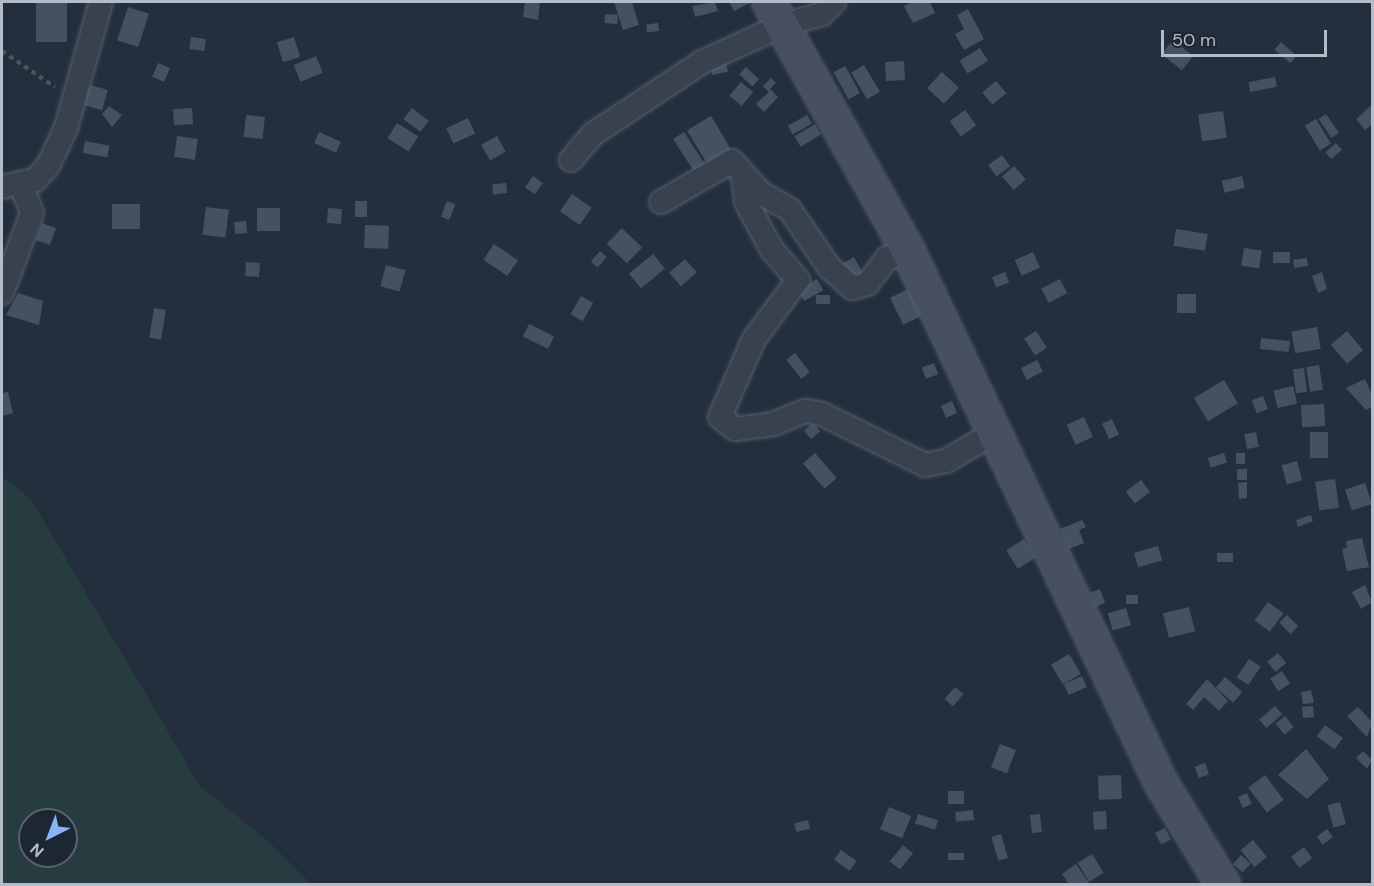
<!DOCTYPE html>
<html>
<head>
<meta charset="utf-8">
<style>
	body { margin:0 }
	#map { position:relative; width:1374px; height:886px; overflow:hidden; background:#242f3e; font-family:"DM Sans",sans-serif }
	div>[style] { position:absolute }
	.green>* { inset:0; background:#263c3f }
	.building>* { inset:0; background:#455162; transform-origin:0 0 }
	.path>* { height:4px; margin-top:-2px; transform-origin:0; background:repeating-linear-gradient(90deg,#44595c 0 4.5px,transparent 0 9px) }
	.roads { filter:drop-shadow(0 0 2px #565f6c) drop-shadow(0 0 2px #565f6c) }
	.street>* { height:22px; margin:-11px; padding:0 11px; transform-origin:11px; border-radius:11px; background:#38414e }
	.secondary>* { height:32px; margin:-16px; padding:0 16px; transform-origin:16px; border-radius:16px; background:#465061 }
	span { translate:-50% -50%; white-space:nowrap; text-align:center; line-height:1.15; -webkit-text-stroke:4.5px #1d2633; paint-order:stroke }
	.frame { position:absolute; inset:0; border:3px solid #b4bcc9; pointer-events:none }
	.north { position:absolute; left:18px; top:808px; width:60px; height:60px; box-sizing:border-box; background:#1d2633; border:2px solid #59626f; border-radius:50%; rotate:222deg; font-size:16px; font-weight:700; line-height:24px; text-align:center; color:#b4bcc9 }
	.north::after { content:''; display:block; margin:auto; width:21px; height:27px; background:#8ab4f8; clip-path:polygon(50% 0,100% 100%,50% 72%,0 100%) }
	.scale { position:absolute; left:1161px; top:30px; width:166px; height:27px; box-sizing:border-box; border:3px solid #b4bcc9; border-top:0; padding-left:8px; font-size:18px; line-height:21px; white-space:nowrap; color:#b4bcc9; -webkit-text-stroke:4px #1d2633; paint-order:stroke }
</style>
</head>
<body>
<div id="map">
	<div class="green">
		<div style="clip-path:polygon(evenodd,2px 477px,30px 498px,200px 786px,269px 842px,311px 884px,2px 884px,2px 477px,30px 820px,66px 820px,66px 856px,30px 856px,30px 820px)"></div>
	</div>
	<div class="building">
		<div style="left:36px;top:2px;width:31px;height:40px"></div>
		<div style="clip-path:polygon(525px 2px,540px 2px,538px 20px,523px 17px)"></div>
		<div style="clip-path:polygon(614px 2px,632px 2px,639px 25px,623px 30px)"></div>
		<div style="clip-path:polygon(715px 2px,718px 11px,695px 17px,692px 6px)"></div>
		<div style="clip-path:polygon(729px 2px,752px 2px,734px 11px)"></div>
		<div style="clip-path:polygon(913px 2px,930px 2px,935px 13px,913px 23px,904px 6px)"></div>
		<div style="left:128px;top:7px;width:22px;height:35px;rotate:18deg"></div>
		<div style="clip-path:polygon(968px 9px,984px 39px,964px 50px,955px 34px,964px 29px,957px 15px)"></div>
		<div style="left:605px;top:14px;width:13px;height:9px;rotate:4deg"></div>
		<div style="left:658px;top:23px;width:8px;height:12px;rotate:83deg"></div>
		<div style="left:191px;top:37px;width:15px;height:12px;rotate:8deg"></div>
		<div style="left:294px;top:37px;width:21px;height:18px;rotate:73deg"></div>
		<div style="left:1173px;top:40px;width:26px;height:18px;rotate:39deg"></div>
		<div style="left:1281px;top:42px;width:21px;height:10px;rotate:41deg"></div>
		<div style="left:980px;top:48px;width:15px;height:24px;rotate:58deg"></div>
		<div style="left:316px;top:56px;width:18px;height:24px;rotate:68deg"></div>
		<div style="left:725px;top:58px;width:14px;height:16px;rotate:78deg"></div>
		<div style="left:904px;top:61px;width:19px;height:19px;rotate:87deg"></div>
		<div style="left:158px;top:63px;width:13px;height:15px;rotate:23deg"></div>
		<div style="left:864px;top:65px;width:31px;height:15px;rotate:59deg"></div>
		<div style="left:845px;top:66px;width:31px;height:13px;rotate:61deg"></div>
		<div style="left:746px;top:67px;width:18px;height:10px;rotate:43deg"></div>
		<div style="left:942px;top:72px;width:23px;height:22px;rotate:43deg"></div>
		<div style="left:1275px;top:77px;width:10px;height:27px;rotate:79deg"></div>
		<div style="clip-path:polygon(771px 78px,776px 83px,770px 89px,778px 97px,764px 112px,756px 104px,769px 92px,763px 86px)"></div>
		<div style="left:996px;top:81px;width:16px;height:18px;rotate:50deg"></div>
		<div style="left:80px;top:82px;width:29px;height:21px;rotate:16deg"></div>
		<div style="left:741px;top:82px;width:16px;height:18px;rotate:40deg"></div>
		<div style="clip-path:polygon(1372px 105px,1372px 124px,1365px 130px,1356px 119px)"></div>
		<div style="clip-path:polygon(109px 106px,122px 115px,112px 127px,102px 114px)"></div>
		<div style="left:192px;top:108px;width:16px;height:19px;rotate:86deg"></div>
		<div style="left:412px;top:108px;width:21px;height:14px;rotate:37deg"></div>
		<div style="left:965px;top:110px;width:19px;height:19px;rotate:54deg"></div>
		<div style="left:1223px;top:111px;width:27px;height:25px;rotate:82deg"></div>
		<div style="left:1326px;top:114px;width:23px;height:9px;rotate:56deg"></div>
		<div style="left:246px;top:115px;width:19px;height:22px;rotate:6deg"></div>
		<div style="left:807px;top:115px;width:10px;height:22px;rotate:61deg"></div>
		<div style="left:711px;top:116px;width:41px;height:28px;rotate:59deg"></div>
		<div style="left:468px;top:118px;width:17px;height:24px;rotate:65deg"></div>
		<div style="left:1316px;top:119px;width:29px;height:13px;rotate:59deg"></div>
		<div style="left:397px;top:123px;width:25px;height:18px;rotate:32deg"></div>
		<div style="left:815px;top:124px;width:12px;height:24px;rotate:59deg"></div>
		<div style="left:319px;top:132px;width:24px;height:12px;rotate:24deg"></div>
		<div style="left:684px;top:132px;width:40px;height:13px;rotate:57deg"></div>
		<div style="left:177px;top:136px;width:21px;height:21px;rotate:8deg"></div>
		<div style="left:497px;top:136px;width:18px;height:18px;rotate:61deg"></div>
		<div style="left:85px;top:141px;width:25px;height:12px;rotate:11deg"></div>
		<div style="left:1336px;top:143px;width:9px;height:14px;rotate:49deg"></div>
		<div style="left:1002px;top:155px;width:14px;height:17px;rotate:54deg"></div>
		<div style="left:1014px;top:166px;width:18px;height:16px;rotate:49deg"></div>
		<div style="left:533px;top:176px;width:12px;height:14px;rotate:35deg"></div>
		<div style="left:1242px;top:176px;width:12px;height:21px;rotate:76deg"></div>
		<div style="left:506px;top:183px;width:10px;height:14px;rotate:84deg"></div>
		<div style="left:572px;top:194px;width:24px;height:21px;rotate:35deg"></div>
		<div style="left:355px;top:201px;width:12px;height:16px"></div>
		<div style="left:447px;top:201px;width:9px;height:17px;rotate:21deg"></div>
		<div style="left:112px;top:204px;width:28px;height:25px"></div>
		<div style="left:206px;top:207px;width:23px;height:28px;rotate:7deg"></div>
		<div style="left:257px;top:208px;width:23px;height:23px"></div>
		<div style="left:328px;top:208px;width:14px;height:15px;rotate:4deg"></div>
		<div style="left:246px;top:221px;width:12px;height:12px;rotate:85deg"></div>
		<div style="left:42px;top:223px;width:15px;height:18px;rotate:20deg"></div>
		<div style="left:365px;top:225px;width:24px;height:23px;rotate:2deg"></div>
		<div style="left:622px;top:228px;width:28px;height:22px;rotate:44deg"></div>
		<div style="left:1176px;top:229px;width:32px;height:17px;rotate:9deg"></div>
		<div style="left:494px;top:244px;width:29px;height:19px;rotate:34deg"></div>
		<div style="left:1244px;top:248px;width:18px;height:18px;rotate:9deg"></div>
		<div style="left:600px;top:251px;width:9px;height:14px;rotate:41deg"></div>
		<div style="left:1033px;top:252px;width:17px;height:20px;rotate:66deg"></div>
		<div style="left:1273px;top:252px;width:17px;height:11px"></div>
		<div style="left:653px;top:254px;width:19px;height:31px;rotate:51deg"></div>
		<div style="left:854px;top:257px;width:21px;height:13px;rotate:61deg"></div>
		<div style="left:1307px;top:258px;width:8px;height:14px;rotate:83deg"></div>
		<div style="left:685px;top:259px;width:18px;height:21px;rotate:49deg"></div>
		<div style="left:246px;top:262px;width:14px;height:14px;rotate:4deg"></div>
		<div style="left:386px;top:265px;width:20px;height:22px;rotate:15deg"></div>
		<div style="left:1005px;top:272px;width:11px;height:14px;rotate:68deg"></div>
		<div style="clip-path:polygon(1322px 272px,1327px 289px,1318px 293px,1312px 276px)"></div>
		<div style="left:817px;top:279px;width:13px;height:22px;rotate:61deg"></div>
		<div style="left:1060px;top:279px;width:16px;height:21px;rotate:63deg"></div>
		<div style="left:908px;top:289px;width:30px;height:20px;rotate:64deg"></div>
		<div style="clip-path:polygon(18px 293px,43px 301px,39px 325px,6px 315px)"></div>
		<div style="left:1177px;top:294px;width:19px;height:19px"></div>
		<div style="left:816px;top:295px;width:14px;height:9px"></div>
		<div style="left:581px;top:296px;width:14px;height:21px;rotate:30deg"></div>
		<div style="left:154px;top:308px;width:12px;height:30px;rotate:9deg"></div>
		<div style="left:529px;top:324px;width:28px;height:14px;rotate:26deg"></div>
		<div style="left:1317px;top:327px;width:22px;height:26px;rotate:80deg"></div>
		<div style="left:1036px;top:331px;width:20px;height:14px;rotate:57deg"></div>
		<div style="left:1347px;top:331px;width:25px;height:21px;rotate:50deg"></div>
		<div style="left:1261px;top:338px;width:29px;height:11px;rotate:6deg"></div>
		<div style="left:795px;top:353px;width:24px;height:11px;rotate:52deg"></div>
		<div style="left:1037px;top:360px;width:13px;height:18px;rotate:63deg"></div>
		<div style="left:934px;top:363px;width:12px;height:13px;rotate:70deg"></div>
		<div style="left:1319px;top:365px;width:25px;height:13px;rotate:81deg"></div>
		<div style="left:1304px;top:368px;width:24px;height:11px;rotate:83deg"></div>
		<div style="clip-path:polygon(1365px 379px,1372px 395px,1372px 407px,1366px 410px,1346px 388px)"></div>
		<div style="left:1224px;top:380px;width:27px;height:35px;rotate:59deg"></div>
		<div style="left:1293px;top:386px;width:18px;height:20px;rotate:77deg"></div>
		<div style="clip-path:polygon(8px 392px,13px 413px,2px 416px,2px 393px)"></div>
		<div style="left:1263px;top:396px;width:14px;height:12px;rotate:69deg"></div>
		<div style="left:952px;top:401px;width:13px;height:12px;rotate:67deg"></div>
		<div style="left:1324px;top:404px;width:22px;height:23px;rotate:87deg"></div>
		<div style="left:1084px;top:417px;width:22px;height:19px;rotate:66deg"></div>
		<div style="left:1112px;top:419px;width:17px;height:11px;rotate:65deg"></div>
		<div style="left:813px;top:423px;width:11px;height:12px;rotate:49deg"></div>
		<div style="left:1256px;top:432px;width:15px;height:12px;rotate:79deg"></div>
		<div style="left:1310px;top:432px;width:18px;height:26px"></div>
		<div style="left:815px;top:453px;width:33px;height:16px;rotate:49deg"></div>
		<div style="left:1224px;top:453px;width:10px;height:17px;rotate:73deg"></div>
		<div style="left:1236px;top:453px;width:9px;height:11px"></div>
		<div style="left:1297px;top:461px;width:20px;height:16px;rotate:75deg"></div>
		<div style="left:1237px;top:469px;width:10px;height:11px"></div>
		<div style="left:1335px;top:479px;width:29px;height:20px;rotate:82deg"></div>
		<div style="left:1141px;top:480px;width:15px;height:19px;rotate:53deg"></div>
		<div style="clip-path:polygon(1247px 482px,1247px 498px,1239px 499px,1238px 483px)"></div>
		<div style="left:1365px;top:483px;width:22px;height:21px;rotate:72deg"></div>
		<div style="clip-path:polygon(1311px 515px,1313px 521px,1298px 527px,1296px 520px)"></div>
		<div style="clip-path:polygon(1082px 520px,1086px 527px,1079px 530px,1084px 543px,1069px 549px,1060px 529px)"></div>
		<div style="clip-path:polygon(1362px 538px,1369px 567px,1347px 571px,1342px 549px,1347px 548px,1346px 541px)"></div>
		<div style="left:1024px;top:539px;width:22px;height:21px;rotate:58deg"></div>
		<div style="left:1158px;top:546px;width:15px;height:25px;rotate:74deg"></div>
		<div style="left:1217px;top:553px;width:16px;height:9px"></div>
		<div style="clip-path:polygon(1365px 585px,1372px 602px,1361px 609px,1352px 592px)"></div>
		<div style="left:1100px;top:589px;width:15px;height:10px;rotate:70deg"></div>
		<div style="left:1126px;top:595px;width:12px;height:9px"></div>
		<div style="left:1268px;top:602px;width:19px;height:23px;rotate:36deg"></div>
		<div style="left:1189px;top:607px;width:25px;height:27px;rotate:76deg"></div>
		<div style="left:1126px;top:608px;width:18px;height:19px;rotate:74deg"></div>
		<div style="left:1287px;top:615px;width:16px;height:11px;rotate:45deg"></div>
		<div style="left:1278px;top:653px;width:13px;height:14px;rotate:51deg"></div>
		<div style="left:1069px;top:654px;width:23px;height:21px;rotate:59deg"></div>
		<div style="left:1249px;top:659px;width:14px;height:22px;rotate:34deg"></div>
		<div style="left:1282px;top:671px;width:15px;height:14px;rotate:58deg"></div>
		<div style="left:1082px;top:676px;width:12px;height:20px;rotate:66deg"></div>
		<div style="left:1225px;top:677px;width:23px;height:14px;rotate:41deg"></div>
		<div style="clip-path:polygon(1207px 679px,1228px 701px,1219px 711px,1204px 697px,1193px 710px,1186px 704px)"></div>
		<div style="left:955px;top:687px;width:11px;height:16px;rotate:41deg"></div>
		<div style="clip-path:polygon(1311px 690px,1314px 703px,1303px 704px,1301px 692px)"></div>
		<div style="left:1275px;top:706px;width:11px;height:21px;rotate:49deg"></div>
		<div style="left:1313px;top:706px;width:11px;height:11px;rotate:85deg"></div>
		<div style="clip-path:polygon(1358px 707px,1372px 722px,1367px 737px,1347px 716px)"></div>
		<div style="left:1285px;top:716px;width:14px;height:12px;rotate:51deg"></div>
		<div style="left:1325px;top:725px;width:22px;height:14px;rotate:36deg"></div>
		<div style="left:1000px;top:744px;width:17px;height:25px;rotate:21deg"></div>
		<div style="clip-path:polygon(1306px 749px,1329px 779px,1307px 799px,1278px 775px)"></div>
		<div style="clip-path:polygon(1363px 751px,1372px 760px,1367px 769px,1356px 758px)"></div>
		<div style="left:1205px;top:763px;width:12px;height:11px;rotate:70deg"></div>
		<div style="left:1121px;top:775px;width:24px;height:23px;rotate:88deg"></div>
		<div style="left:1265px;top:775px;width:31px;height:21px;rotate:53deg"></div>
		<div style="left:948px;top:791px;width:16px;height:13px"></div>
		<div style="left:1247px;top:793px;width:12px;height:10px;rotate:66deg"></div>
		<div style="left:1340px;top:802px;width:23px;height:13px;rotate:75deg"></div>
		<div style="left:889px;top:807px;width:24px;height:24px;rotate:22deg"></div>
		<div style="left:973px;top:810px;width:10px;height:18px;rotate:84deg"></div>
		<div style="left:1106px;top:811px;width:18px;height:13px;rotate:87deg"></div>
		<div style="left:918px;top:814px;width:21px;height:10px;rotate:17deg"></div>
		<div style="left:1040px;top:814px;width:18px;height:10px;rotate:84deg"></div>
		<div style="left:808px;top:820px;width:9px;height:14px;rotate:77deg"></div>
		<div style="left:1165px;top:828px;width:13px;height:11px;rotate:63deg"></div>
		<div style="left:1327px;top:829px;width:10px;height:13px;rotate:53deg"></div>
		<div style="left:1001px;top:834px;width:25px;height:10px;rotate:74deg"></div>
		<div style="left:1253px;top:840px;width:22px;height:16px;rotate:51deg"></div>
		<div style="left:903px;top:845px;width:13px;height:21px;rotate:39deg"></div>
		<div style="left:1304px;top:847px;width:14px;height:16px;rotate:54deg"></div>
		<div style="left:841px;top:850px;width:19px;height:12px;rotate:35deg"></div>
		<div style="left:964px;top:853px;width:7px;height:16px;rotate:90deg"></div>
		<div style="left:1092px;top:854px;width:22px;height:17px;rotate:58deg"></div>
		<div style="left:1241px;top:855px;width:13px;height:12px;rotate:42deg"></div>
		<div style="clip-path:polygon(1076px 864px,1089px 883px,1087px 884px,1069px 884px,1062px 874px)"></div>
	</div>
	<div class="path">
		<div style="left:2px;top:51px;width:64px;rotate:34.2deg"></div>
	</div>
	<div class="roads">
		<div class="street">
			<div style="left:571px;top:160px;width:34px;rotate:-50deg"></div>
			<div style="left:593px;top:134px;width:131px;rotate:-33.4deg"></div>
			<div style="left:702px;top:62px;width:89px;rotate:-24.6deg"></div>
			<div style="left:783px;top:25px;width:41px;rotate:-15.8deg"></div>
			<div style="left:822px;top:14px;width:17px;rotate:-45deg"></div>
			<div style="left:743px;top:176px;width:26px;rotate:83deg"></div>
			<div style="left:746px;top:202px;width:55px;rotate:61.6deg"></div>
			<div style="left:772px;top:250px;width:40px;rotate:49deg"></div>
			<div style="left:798px;top:280px;width:74px;rotate:126.7deg"></div>
			<div style="left:754px;top:339px;width:85px;rotate:113.6deg"></div>
			<div style="left:720px;top:417px;width:19px;rotate:39deg"></div>
			<div style="left:735px;top:429px;width:38px;rotate:-7deg"></div>
			<div style="left:773px;top:424px;width:35px;rotate:-22deg"></div>
			<div style="left:805px;top:411px;width:17px;rotate:10deg"></div>
			<div style="left:822px;top:414px;width:115px;rotate:26.3deg"></div>
			<div style="left:925px;top:465px;width:21px;rotate:-11deg"></div>
			<div style="left:946px;top:461px;width:56px;rotate:-30.3deg"></div>
			<div style="left:2px;top:187px;width:34px;rotate:-12deg"></div>
			<div style="left:35px;top:180px;width:19px;rotate:-47deg"></div>
			<div style="left:48px;top:166px;width:42px;rotate:-64.7deg"></div>
			<div style="left:66px;top:128px;width:131px;rotate:-74.5deg"></div>
			<div style="left:661px;top:202px;width:82px;rotate:-30deg"></div>
			<div style="left:732px;top:161px;width:43px;rotate:47.8deg"></div>
			<div style="left:761px;top:193px;width:34px;rotate:30deg"></div>
			<div style="left:790px;top:210px;width:69px;rotate:55.6deg"></div>
			<div style="left:829px;top:267px;width:31px;rotate:42deg"></div>
			<div style="left:852px;top:288px;width:16px;rotate:-15deg"></div>
			<div style="left:867px;top:284px;width:33px;rotate:-52deg"></div>
			<div style="left:887px;top:258px;width:23px;rotate:-13deg"></div>
			<div style="left:2px;top:293px;width:85px;rotate:-69.4deg"></div>
			<div style="left:32px;top:213px;width:30px;rotate:-111deg"></div>
		</div>
		<div class="secondary">
			<div style="left:769px;top:2px;width:287px;rotate:60.8deg"></div>
			<div style="left:909px;top:253px;width:587px;rotate:64.57deg"></div>
			<div style="left:1161px;top:783px;width:119px;rotate:58.5deg"></div>
		</div>
	</div>
	<div class="frame"></div>
	<div class="north">N</div>
	<div class="scale">50 m</div>
</div>
</body>
</html>
